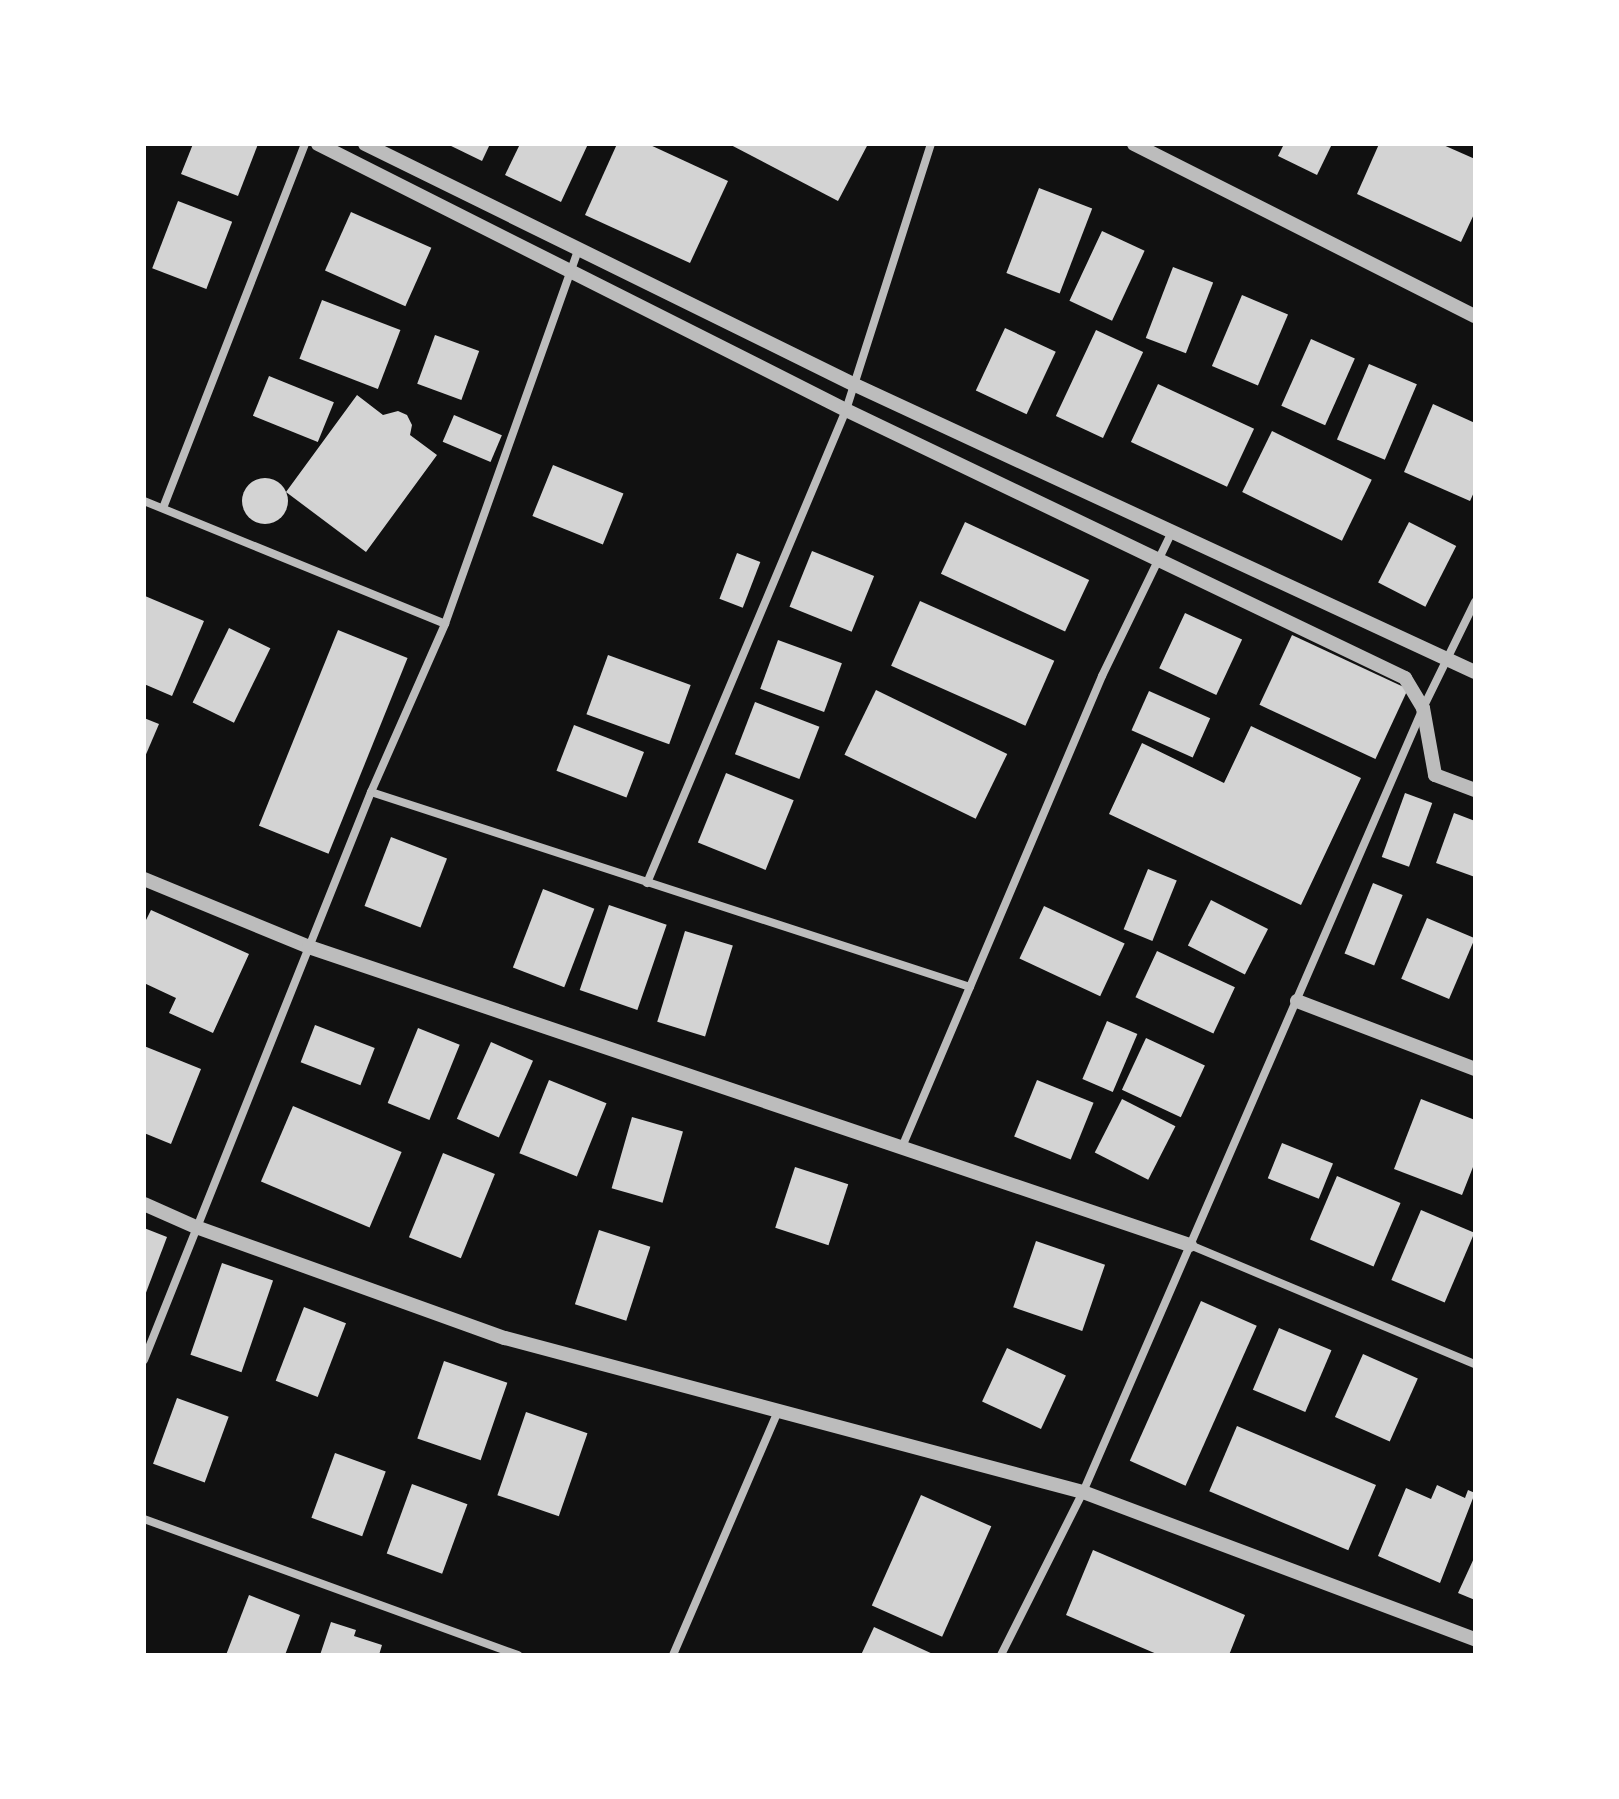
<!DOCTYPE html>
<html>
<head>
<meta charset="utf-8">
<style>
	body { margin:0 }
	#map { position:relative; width:1619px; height:1799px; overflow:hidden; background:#111; font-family:Arial,sans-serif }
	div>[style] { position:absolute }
	.building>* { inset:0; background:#d3d3d3; transform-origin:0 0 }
	.round { border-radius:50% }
	.minor>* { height:8px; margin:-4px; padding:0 4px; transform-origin:4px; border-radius:4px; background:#bcbcbc }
	.tertiary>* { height:14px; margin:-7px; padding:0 7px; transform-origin:7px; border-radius:7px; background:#bcbcbc }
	span { translate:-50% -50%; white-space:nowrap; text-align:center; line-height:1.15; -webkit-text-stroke:7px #fff; paint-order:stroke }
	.frame { position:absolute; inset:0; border:146px solid #fff; pointer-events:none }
</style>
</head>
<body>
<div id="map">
	<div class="building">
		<div style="clip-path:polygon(193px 144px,258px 144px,238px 196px,181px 174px)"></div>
		<div style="clip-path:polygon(447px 144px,490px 144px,482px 161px)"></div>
		<div style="clip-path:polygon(520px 144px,588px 144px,561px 202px,505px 175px)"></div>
		<div style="clip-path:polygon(617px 144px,648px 144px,728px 181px,690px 263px,585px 215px)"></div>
		<div style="clip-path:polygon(729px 144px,868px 144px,838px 201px)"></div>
		<div style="clip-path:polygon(1284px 144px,1332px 144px,1317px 175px,1278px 156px)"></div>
		<div style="clip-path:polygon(1379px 144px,1441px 144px,1475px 159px,1475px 212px,1461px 242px,1357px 194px)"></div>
		<div style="left:1039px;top:188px;width:57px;height:91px;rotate:21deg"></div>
		<div style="left:178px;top:201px;width:58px;height:72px;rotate:21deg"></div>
		<div style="left:351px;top:212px;width:88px;height:64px;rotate:24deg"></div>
		<div style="left:1102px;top:231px;width:47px;height:77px;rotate:25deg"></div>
		<div style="left:1173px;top:267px;width:43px;height:76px;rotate:21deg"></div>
		<div style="left:1242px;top:295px;width:50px;height:77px;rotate:23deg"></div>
		<div style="left:322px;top:300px;width:84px;height:63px;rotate:21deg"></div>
		<div style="left:1005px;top:328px;width:56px;height:69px;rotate:25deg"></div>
		<div style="left:1096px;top:330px;width:52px;height:95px;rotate:25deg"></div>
		<div style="left:435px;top:335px;width:47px;height:52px;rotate:20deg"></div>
		<div style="left:1311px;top:339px;width:48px;height:73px;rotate:24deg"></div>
		<div style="left:1369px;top:364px;width:52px;height:82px;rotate:23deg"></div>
		<div style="left:269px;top:376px;width:70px;height:43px;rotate:22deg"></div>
		<div style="left:1158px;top:384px;width:106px;height:64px;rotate:25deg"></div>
		<div style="clip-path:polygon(357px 395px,383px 415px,398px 411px,407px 415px,412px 425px,410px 435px,437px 455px,366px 552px,286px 492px)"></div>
		<div style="clip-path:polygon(1433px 404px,1475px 423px,1475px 490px,1470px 501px,1404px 472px)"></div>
		<div style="left:454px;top:415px;width:52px;height:29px;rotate:23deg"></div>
		<div style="left:1272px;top:431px;width:111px;height:68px;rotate:26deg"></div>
		<div style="left:553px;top:465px;width:76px;height:55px;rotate:22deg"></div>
		<div class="round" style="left:242px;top:478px;width:46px;height:46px"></div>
		<div style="left:965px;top:522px;width:137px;height:57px;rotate:25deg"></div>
		<div style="left:1409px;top:522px;width:53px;height:68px;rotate:27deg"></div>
		<div style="left:812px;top:551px;width:67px;height:60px;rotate:22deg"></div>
		<div style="left:737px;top:553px;width:25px;height:49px;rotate:21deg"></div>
		<div style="clip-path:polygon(145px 596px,204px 621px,172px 696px,144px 684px)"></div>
		<div style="left:920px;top:601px;width:147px;height:71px;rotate:24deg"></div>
		<div style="left:1185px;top:613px;width:63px;height:61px;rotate:25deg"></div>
		<div style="left:229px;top:628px;width:46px;height:83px;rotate:26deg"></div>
		<div style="left:338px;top:630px;width:75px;height:211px;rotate:22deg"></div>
		<div style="left:1292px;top:635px;width:128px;height:77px;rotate:25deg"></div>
		<div style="left:778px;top:640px;width:68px;height:52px;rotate:20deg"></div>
		<div style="left:608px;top:655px;width:88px;height:63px;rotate:20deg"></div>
		<div style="left:876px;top:690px;width:146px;height:72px;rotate:26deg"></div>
		<div style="left:1149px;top:691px;width:67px;height:43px;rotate:24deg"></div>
		<div style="left:755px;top:702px;width:69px;height:56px;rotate:21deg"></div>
		<div style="clip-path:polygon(144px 718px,159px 724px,144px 759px)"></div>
		<div style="left:574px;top:725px;width:75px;height:49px;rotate:21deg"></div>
		<div style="clip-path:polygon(1251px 726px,1361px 778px,1301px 905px,1109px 814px,1142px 743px,1224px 783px)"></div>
		<div style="left:726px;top:773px;width:73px;height:75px;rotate:22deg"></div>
		<div style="left:1405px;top:793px;width:29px;height:68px;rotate:20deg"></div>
		<div style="clip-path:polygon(1454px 813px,1475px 821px,1475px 877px,1436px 863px)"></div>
		<div style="left:391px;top:837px;width:60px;height:74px;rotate:21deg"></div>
		<div style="left:1148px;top:869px;width:31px;height:65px;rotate:22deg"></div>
		<div style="left:1373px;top:883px;width:32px;height:76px;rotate:22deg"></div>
		<div style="left:543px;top:889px;width:55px;height:84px;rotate:21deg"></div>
		<div style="left:1211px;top:900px;width:64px;height:51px;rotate:27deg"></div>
		<div style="left:609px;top:905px;width:61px;height:90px;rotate:19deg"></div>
		<div style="left:1044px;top:906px;width:89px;height:58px;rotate:25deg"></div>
		<div style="clip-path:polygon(151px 910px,249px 954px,213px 1033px,169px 1013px,176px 998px,144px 983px,144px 924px)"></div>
		<div style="left:1427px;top:918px;width:52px;height:66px;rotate:23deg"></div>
		<div style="left:685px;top:931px;width:50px;height:95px;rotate:17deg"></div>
		<div style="left:1157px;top:951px;width:86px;height:51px;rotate:25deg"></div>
		<div style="left:1107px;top:1021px;width:33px;height:63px;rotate:23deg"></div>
		<div style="left:315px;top:1025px;width:64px;height:40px;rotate:21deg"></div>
		<div style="left:418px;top:1028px;width:45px;height:81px;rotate:22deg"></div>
		<div style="left:1146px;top:1038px;width:65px;height:57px;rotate:25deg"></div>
		<div style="left:491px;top:1042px;width:46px;height:84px;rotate:24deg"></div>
		<div style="clip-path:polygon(144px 1046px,201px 1069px,171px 1144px,144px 1133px)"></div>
		<div style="left:549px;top:1080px;width:62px;height:79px;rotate:22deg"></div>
		<div style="left:1037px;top:1080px;width:61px;height:61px;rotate:22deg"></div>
		<div style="left:1122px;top:1099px;width:60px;height:60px;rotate:27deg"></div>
		<div style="clip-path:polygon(1421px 1099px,1475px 1120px,1475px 1162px,1462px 1195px,1394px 1169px)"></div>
		<div style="left:293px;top:1106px;width:118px;height:82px;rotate:23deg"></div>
		<div style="left:632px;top:1117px;width:53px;height:74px;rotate:16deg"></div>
		<div style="left:1282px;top:1143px;width:55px;height:38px;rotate:22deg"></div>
		<div style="left:443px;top:1153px;width:56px;height:91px;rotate:22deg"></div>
		<div style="left:795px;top:1167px;width:56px;height:64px;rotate:18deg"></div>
		<div style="left:1337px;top:1176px;width:69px;height:69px;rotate:23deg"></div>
		<div style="left:1421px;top:1210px;width:58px;height:76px;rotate:23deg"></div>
		<div style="clip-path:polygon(144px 1228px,167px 1237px,144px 1298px)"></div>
		<div style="left:599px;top:1230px;width:54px;height:78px;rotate:18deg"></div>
		<div style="left:1036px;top:1241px;width:73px;height:70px;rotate:19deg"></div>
		<div style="left:222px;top:1263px;width:54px;height:97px;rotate:19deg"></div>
		<div style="left:1201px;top:1301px;width:61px;height:175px;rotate:24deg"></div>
		<div style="left:304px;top:1307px;width:45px;height:79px;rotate:21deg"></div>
		<div style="left:1279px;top:1328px;width:57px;height:67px;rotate:23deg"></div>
		<div style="left:1007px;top:1348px;width:65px;height:59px;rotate:25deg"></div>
		<div style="left:1363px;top:1354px;width:60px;height:69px;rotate:24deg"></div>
		<div style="left:444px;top:1361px;width:67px;height:82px;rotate:19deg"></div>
		<div style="left:177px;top:1398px;width:55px;height:70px;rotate:20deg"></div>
		<div style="left:526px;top:1412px;width:65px;height:88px;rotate:19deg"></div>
		<div style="left:1237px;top:1426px;width:151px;height:71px;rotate:23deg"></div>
		<div style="left:335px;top:1453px;width:54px;height:69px;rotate:20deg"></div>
		<div style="left:412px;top:1484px;width:59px;height:74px;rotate:20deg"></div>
		<div style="clip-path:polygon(1437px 1485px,1465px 1498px,1468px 1490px,1475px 1493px,1440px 1583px,1378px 1556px,1406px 1488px,1431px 1499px)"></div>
		<div style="left:921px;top:1495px;width:77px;height:121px;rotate:24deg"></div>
		<div style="clip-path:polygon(1093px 1550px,1245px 1615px,1229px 1655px,1159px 1655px,1066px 1615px)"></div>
		<div style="clip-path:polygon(1475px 1556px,1475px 1600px,1458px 1593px)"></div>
		<div style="clip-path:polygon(249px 1595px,300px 1615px,285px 1655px,226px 1655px)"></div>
		<div style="clip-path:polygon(331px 1622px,356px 1630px,354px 1636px,382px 1645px,379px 1655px,320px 1655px)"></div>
		<div style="clip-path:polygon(874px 1627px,935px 1655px,861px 1655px)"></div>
	</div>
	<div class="minor">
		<div style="left:144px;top:501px;width:325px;rotate:22.2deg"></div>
		<div style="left:163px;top:508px;width:391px;rotate:-68.7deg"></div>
		<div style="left:371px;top:792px;width:630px;rotate:18.03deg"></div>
		<div style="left:647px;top:883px;width:513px;rotate:-67.18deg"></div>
		<div style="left:846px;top:410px;width:279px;rotate:-72.3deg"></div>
		<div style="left:902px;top:1147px;width:512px;rotate:-66.99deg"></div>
		<div style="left:1102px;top:676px;width:158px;rotate:-64.1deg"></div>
		<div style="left:1190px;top:1245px;width:309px;rotate:22.7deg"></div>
		<div style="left:144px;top:1360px;width:612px;rotate:-68.22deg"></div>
		<div style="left:371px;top:792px;width:184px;rotate:-66.2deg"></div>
		<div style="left:445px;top:624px;width:396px;rotate:-70.4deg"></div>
		<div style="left:144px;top:1519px;width:398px;rotate:20deg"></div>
		<div style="left:673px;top:1655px;width:266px;rotate:-66.7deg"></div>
		<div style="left:1001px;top:1655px;width:182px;rotate:-63.3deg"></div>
		<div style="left:1083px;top:1492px;width:855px;rotate:-66.55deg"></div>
		<div style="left:1423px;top:708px;width:118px;rotate:-63.9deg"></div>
	</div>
	<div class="tertiary">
		<div style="left:318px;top:144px;width:591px;rotate:26.74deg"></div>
		<div style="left:846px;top:410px;width:620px;rotate:25.61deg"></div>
		<div style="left:1405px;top:678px;width:35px;rotate:59deg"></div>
		<div style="left:1423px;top:708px;width:68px;rotate:79.8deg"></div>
		<div style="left:1435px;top:775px;width:43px;rotate:20.6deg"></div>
		<div style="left:365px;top:144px;width:544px;rotate:26.19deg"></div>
		<div style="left:853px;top:384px;width:685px;rotate:24.85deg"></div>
		<div style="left:1134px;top:144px;width:382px;rotate:26.8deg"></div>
		<div style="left:144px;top:879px;width:178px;rotate:22.4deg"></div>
		<div style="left:309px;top:947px;width:930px;rotate:18.69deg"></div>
		<div style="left:1297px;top:1001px;width:191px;rotate:20.9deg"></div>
		<div style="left:144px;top:1204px;width:57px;rotate:23.9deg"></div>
		<div style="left:196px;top:1227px;width:328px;rotate:19.8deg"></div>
		<div style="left:505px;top:1338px;width:598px;rotate:14.92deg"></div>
		<div style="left:1083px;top:1492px;width:419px;rotate:20.6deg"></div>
	</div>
	<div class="frame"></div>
</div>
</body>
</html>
